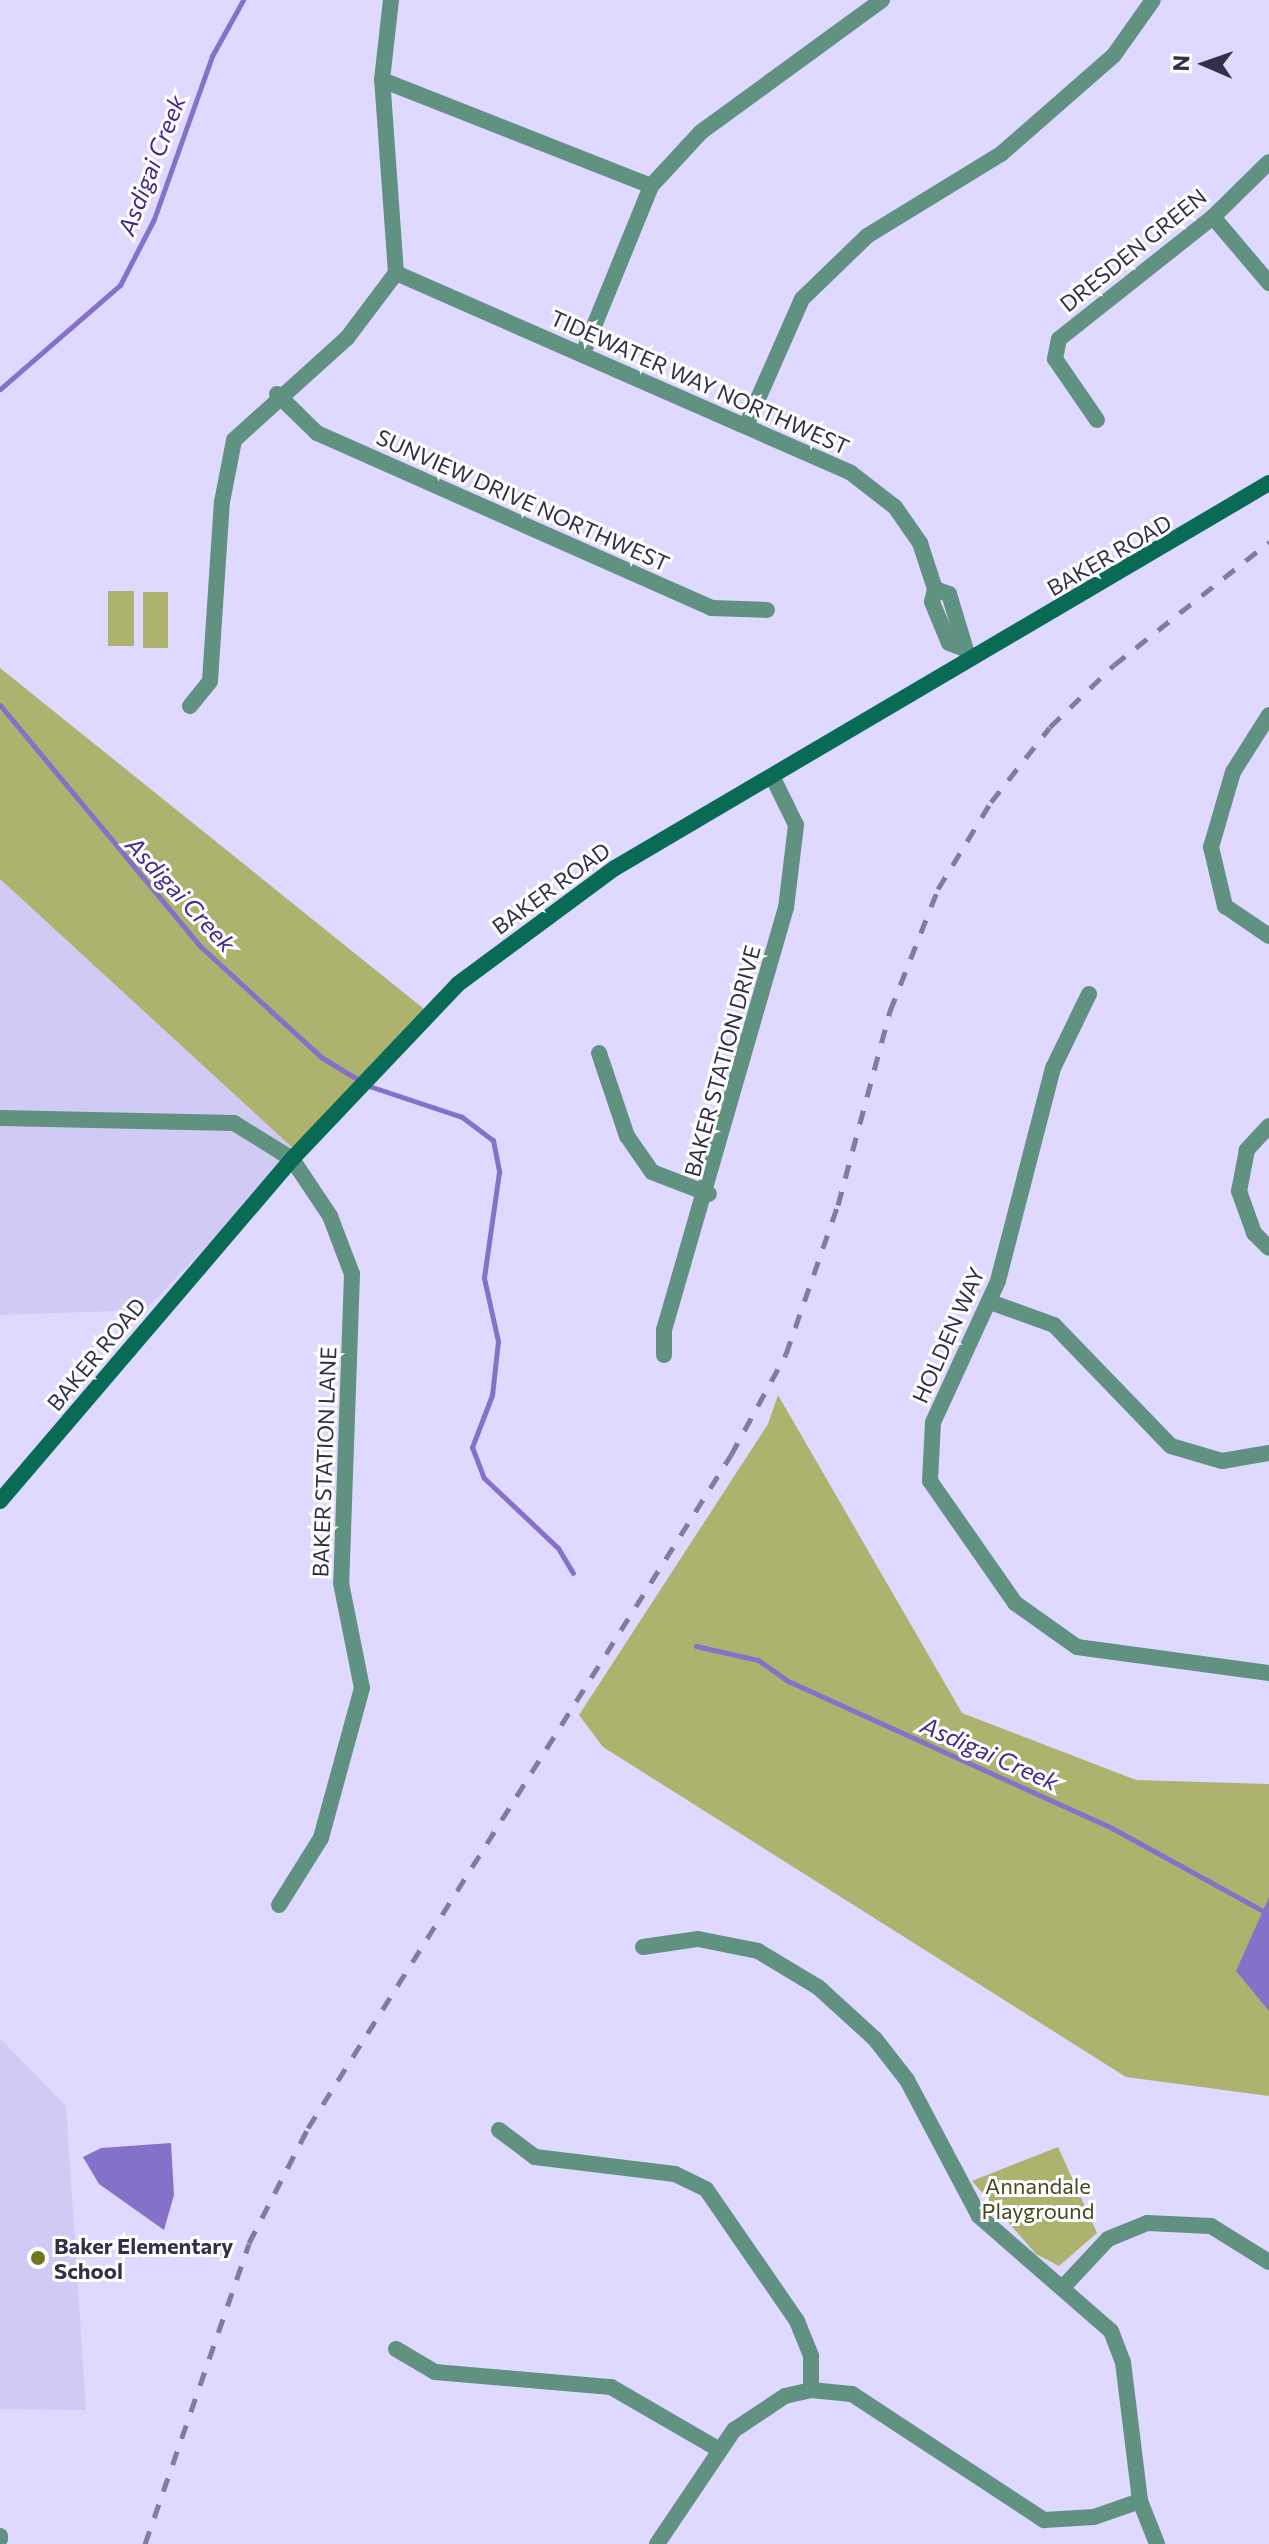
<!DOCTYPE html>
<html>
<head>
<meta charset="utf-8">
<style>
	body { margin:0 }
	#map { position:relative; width:1269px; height:2544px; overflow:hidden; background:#dfd9ff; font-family:Commissioner,sans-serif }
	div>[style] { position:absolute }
	.built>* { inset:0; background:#d1caf4 }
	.green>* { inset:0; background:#adb36f; transform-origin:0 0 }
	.water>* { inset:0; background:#8571c9 }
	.stream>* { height:5px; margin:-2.5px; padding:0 2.5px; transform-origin:2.5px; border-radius:2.5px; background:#8571c9 }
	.minor>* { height:16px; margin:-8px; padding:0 8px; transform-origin:8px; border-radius:8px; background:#609181 }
	.secondary>* { height:16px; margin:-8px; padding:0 8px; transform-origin:8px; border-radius:8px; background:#096b56 }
	.rail>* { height:5px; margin-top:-2.5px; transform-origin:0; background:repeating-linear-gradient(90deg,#827c9b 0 14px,transparent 0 28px) }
	.dots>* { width:22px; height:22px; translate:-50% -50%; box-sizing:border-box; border:4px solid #fff; border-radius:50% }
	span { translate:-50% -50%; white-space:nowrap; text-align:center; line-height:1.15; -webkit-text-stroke:6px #fff; paint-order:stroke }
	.street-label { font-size:22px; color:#342f48 }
	.park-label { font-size:22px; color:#45481c }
	.poi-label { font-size:22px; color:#342f48; font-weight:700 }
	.left { translate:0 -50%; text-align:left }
	.water-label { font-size:24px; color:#49278f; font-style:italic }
	.north { position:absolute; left:1165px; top:24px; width:80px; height:80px; -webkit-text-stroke:6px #fff; paint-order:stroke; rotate:272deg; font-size:22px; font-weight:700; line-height:32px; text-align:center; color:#342f48 }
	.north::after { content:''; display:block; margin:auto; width:28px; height:36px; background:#342f48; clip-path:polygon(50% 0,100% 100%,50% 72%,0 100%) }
</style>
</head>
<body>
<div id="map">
	<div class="built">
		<div style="clip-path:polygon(0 879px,297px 1152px,145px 1310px,0 1315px)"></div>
		<div style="clip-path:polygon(0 2038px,66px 2106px,86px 2410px,0 2409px)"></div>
	</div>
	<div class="green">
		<div style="left:108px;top:591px;width:26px;height:55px"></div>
		<div style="left:143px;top:592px;width:25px;height:56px"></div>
		<div style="clip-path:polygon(0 668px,429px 1013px,297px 1152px,0 879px)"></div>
		<div style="clip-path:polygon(778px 1395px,962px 1713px,1136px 1780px,1269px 1784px,1269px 2096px,1126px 2077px,603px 1747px,579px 1715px,768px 1424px)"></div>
		<div style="clip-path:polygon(1058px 2147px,1097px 2233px,1059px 2266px,1036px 2254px,972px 2181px)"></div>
	</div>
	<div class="water">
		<div style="clip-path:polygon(1269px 1897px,1269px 2011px,1236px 1971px)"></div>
		<div style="clip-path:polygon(171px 2143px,174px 2195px,164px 2230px,99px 2184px,83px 2157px,101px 2148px)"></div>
	</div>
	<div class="stream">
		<div style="left:0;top:389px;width:159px;rotate:-40.9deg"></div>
		<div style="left:120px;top:285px;width:74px;rotate:-62.7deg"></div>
		<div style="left:154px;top:219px;width:173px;rotate:-70.4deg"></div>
		<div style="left:212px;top:56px;width:64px;rotate:-61deg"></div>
		<div style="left:0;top:705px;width:313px;rotate:50.3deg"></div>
		<div style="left:200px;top:946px;width:164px;rotate:42.5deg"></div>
		<div style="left:321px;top:1057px;width:48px;rotate:31.4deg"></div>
		<div style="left:366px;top:1085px;width:101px;rotate:18.4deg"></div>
		<div style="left:462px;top:1117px;width:39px;rotate:37deg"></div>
		<div style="left:493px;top:1140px;width:33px;rotate:79deg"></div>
		<div style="left:499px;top:1172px;width:107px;rotate:98.1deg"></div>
		<div style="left:484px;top:1278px;width:65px;rotate:77.5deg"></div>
		<div style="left:498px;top:1341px;width:54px;rotate:96.3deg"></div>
		<div style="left:492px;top:1395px;width:56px;rotate:111deg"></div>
		<div style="left:472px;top:1447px;width:33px;rotate:69deg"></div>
		<div style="left:484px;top:1478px;width:102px;rotate:43.4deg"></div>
		<div style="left:558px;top:1548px;width:29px;rotate:59deg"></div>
		<div style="left:696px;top:1646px;width:64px;rotate:12.7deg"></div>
		<div style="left:758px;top:1660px;width:37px;rotate:35deg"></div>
		<div style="left:788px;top:1681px;width:356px;rotate:24.4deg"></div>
		<div style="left:1112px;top:1828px;width:170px;rotate:28.8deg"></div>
	</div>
	<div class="minor">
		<div style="left:382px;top:80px;width:289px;rotate:21.5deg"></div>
		<div style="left:1213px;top:217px;width:87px;rotate:49.7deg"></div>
		<div style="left:396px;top:273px;width:497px;rotate:23.7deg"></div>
		<div style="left:851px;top:473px;width:56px;rotate:37.7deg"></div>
		<div style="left:895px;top:507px;width:44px;rotate:55.2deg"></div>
		<div style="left:920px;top:543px;width:48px;rotate:71.9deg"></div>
		<div style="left:935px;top:589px;width:13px;rotate:103deg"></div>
		<div style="left:932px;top:602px;width:44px;rotate:67.5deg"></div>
		<div style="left:949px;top:643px;width:15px;rotate:20deg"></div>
		<div style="left:583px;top:353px;width:180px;rotate:-67.8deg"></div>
		<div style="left:651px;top:186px;width:74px;rotate:-47.2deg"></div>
		<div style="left:701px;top:132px;width:224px;rotate:-36.1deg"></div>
		<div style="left:277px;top:394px;width:56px;rotate:44.3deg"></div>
		<div style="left:317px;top:433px;width:431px;rotate:23.9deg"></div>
		<div style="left:711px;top:608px;width:56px;rotate:2deg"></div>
		<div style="left:1097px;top:420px;width:74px;rotate:-124.5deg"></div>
		<div style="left:1055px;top:359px;width:20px;rotate:-79deg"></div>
		<div style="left:1059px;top:339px;width:196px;rotate:-38.4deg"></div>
		<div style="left:1213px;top:217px;width:78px;rotate:-44.5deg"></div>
		<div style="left:746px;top:426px;width:139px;rotate:-66.2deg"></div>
		<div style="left:802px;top:299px;width:91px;rotate:-44.1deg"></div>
		<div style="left:867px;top:236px;width:157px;rotate:-31.5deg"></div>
		<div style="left:1001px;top:154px;width:150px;rotate:-41.2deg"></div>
		<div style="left:1114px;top:55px;width:67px;rotate:-54.7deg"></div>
		<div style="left:935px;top:589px;width:15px;rotate:20deg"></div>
		<div style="left:949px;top:594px;width:66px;rotate:73.2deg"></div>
		<div style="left:190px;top:706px;width:32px;rotate:-51deg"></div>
		<div style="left:210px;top:681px;width:179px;rotate:-86.2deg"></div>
		<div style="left:222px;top:502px;width:63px;rotate:-79deg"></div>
		<div style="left:234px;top:440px;width:152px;rotate:-42.1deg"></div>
		<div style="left:347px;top:338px;width:81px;rotate:-53deg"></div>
		<div style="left:396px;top:273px;width:194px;rotate:-94.1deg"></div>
		<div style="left:382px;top:80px;width:81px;rotate:-83.6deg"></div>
		<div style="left:1269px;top:715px;width:67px;rotate:122.3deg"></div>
		<div style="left:1233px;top:772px;width:78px;rotate:106.3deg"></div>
		<div style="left:1211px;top:847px;width:61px;rotate:76.7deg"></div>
		<div style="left:1225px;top:906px;width:53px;rotate:34.3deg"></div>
		<div style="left:1089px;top:994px;width:82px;rotate:115.9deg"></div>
		<div style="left:1053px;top:1068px;width:220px;rotate:104.5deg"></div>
		<div style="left:998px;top:1281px;width:155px;rotate:114.7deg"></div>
		<div style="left:933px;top:1422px;width:59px;rotate:92.9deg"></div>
		<div style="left:930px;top:1481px;width:149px;rotate:55.1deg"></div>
		<div style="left:1015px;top:1603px;width:76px;rotate:35.4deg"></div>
		<div style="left:1077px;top:1647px;width:194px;rotate:7.7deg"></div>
		<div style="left:599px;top:1053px;width:88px;rotate:71.4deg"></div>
		<div style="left:627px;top:1136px;width:44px;rotate:55.2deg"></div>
		<div style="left:652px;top:1172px;width:61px;rotate:21.1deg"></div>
		<div style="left:0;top:1118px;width:234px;rotate:1.2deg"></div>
		<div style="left:234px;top:1123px;width:68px;rotate:31.8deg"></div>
		<div style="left:292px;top:1159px;width:69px;rotate:56.3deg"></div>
		<div style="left:330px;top:1216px;width:62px;rotate:69.2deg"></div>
		<div style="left:352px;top:1274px;width:309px;rotate:92deg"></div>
		<div style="left:341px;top:1583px;width:107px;rotate:78.7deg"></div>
		<div style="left:362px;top:1688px;width:156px;rotate:105.3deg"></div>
		<div style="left:321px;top:1838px;width:79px;rotate:122.1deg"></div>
		<div style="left:1269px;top:1126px;width:33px;rotate:133deg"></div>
		<div style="left:1247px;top:1150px;width:42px;rotate:101deg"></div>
		<div style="left:1239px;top:1191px;width:45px;rotate:70.3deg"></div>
		<div style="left:1254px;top:1233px;width:21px;rotate:45deg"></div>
		<div style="left:990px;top:1302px;width:68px;rotate:19.8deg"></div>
		<div style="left:1054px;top:1325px;width:168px;rotate:46deg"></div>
		<div style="left:1171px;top:1446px;width:53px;rotate:16.4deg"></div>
		<div style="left:1222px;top:1461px;width:48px;rotate:-9.7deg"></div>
		<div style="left:664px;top:1355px;width:25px;rotate:-90deg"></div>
		<div style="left:664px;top:1330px;width:439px;rotate:-73.9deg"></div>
		<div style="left:786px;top:908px;width:84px;rotate:-83.1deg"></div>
		<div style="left:796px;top:825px;width:52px;rotate:-116.1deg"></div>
		<div style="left:643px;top:1947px;width:56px;rotate:-8.3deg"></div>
		<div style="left:698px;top:1939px;width:61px;rotate:11.3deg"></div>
		<div style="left:758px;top:1951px;width:70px;rotate:31deg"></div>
		<div style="left:818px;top:1987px;width:77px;rotate:42.4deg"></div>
		<div style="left:875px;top:2039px;width:52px;rotate:52deg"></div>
		<div style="left:907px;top:2080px;width:154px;rotate:62.1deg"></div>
		<div style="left:979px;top:2216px;width:175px;rotate:41.1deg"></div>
		<div style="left:1111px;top:2331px;width:33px;rotate:69deg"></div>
		<div style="left:1123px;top:2362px;width:140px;rotate:83deg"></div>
		<div style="left:1140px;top:2501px;width:46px;rotate:68.4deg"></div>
		<div style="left:499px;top:2130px;width:45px;rotate:36.9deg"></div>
		<div style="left:535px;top:2157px;width:141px;rotate:6.9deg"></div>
		<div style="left:675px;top:2174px;width:34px;rotate:26deg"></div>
		<div style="left:706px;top:2189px;width:160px;rotate:55.4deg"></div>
		<div style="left:797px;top:2321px;width:38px;rotate:68deg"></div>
		<div style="left:811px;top:2356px;width:34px;rotate:90deg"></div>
		<div style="left:1065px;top:2285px;width:63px;rotate:-46.9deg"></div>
		<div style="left:1108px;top:2239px;width:42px;rotate:-22.3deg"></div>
		<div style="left:1147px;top:2223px;width:64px;rotate:2.7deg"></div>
		<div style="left:1211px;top:2226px;width:68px;rotate:31.8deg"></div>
		<div style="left:396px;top:2349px;width:45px;rotate:30.5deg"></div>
		<div style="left:435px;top:2372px;width:177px;rotate:4.9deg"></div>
		<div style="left:611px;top:2387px;width:124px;rotate:30.1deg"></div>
		<div style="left:0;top:2536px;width:3px;rotate:90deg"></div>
		<div style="left:657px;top:2544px;width:138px;rotate:-56deg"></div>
		<div style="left:734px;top:2430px;width:61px;rotate:-33.7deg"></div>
		<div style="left:785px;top:2396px;width:27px;rotate:-13deg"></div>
		<div style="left:811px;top:2390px;width:41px;rotate:5.6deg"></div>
		<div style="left:852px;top:2394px;width:230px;rotate:33.3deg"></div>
		<div style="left:1044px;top:2520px;width:50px;rotate:-3.4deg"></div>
		<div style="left:1094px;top:2517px;width:49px;rotate:-19.2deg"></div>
	</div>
	<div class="secondary">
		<div style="left:0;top:1501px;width:450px;rotate:-49.5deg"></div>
		<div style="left:292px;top:1159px;width:241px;rotate:-46.5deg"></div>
		<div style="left:458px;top:984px;width:195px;rotate:-36.5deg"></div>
		<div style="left:615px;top:868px;width:759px;rotate:-30.48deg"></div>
	</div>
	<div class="rail">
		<div style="left:145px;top:2544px;width:318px;rotate:-70.9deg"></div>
		<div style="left:249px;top:2243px;width:129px;rotate:-62.8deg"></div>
		<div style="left:308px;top:2128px;width:795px;rotate:-57.85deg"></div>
		<div style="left:731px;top:1455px;width:115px;rotate:-61.4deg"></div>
		<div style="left:786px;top:1354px;width:158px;rotate:-70.8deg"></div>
		<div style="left:838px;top:1205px;width:201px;rotate:-75deg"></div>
		<div style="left:890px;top:1011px;width:131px;rotate:-68.5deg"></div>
		<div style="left:938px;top:889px;width:102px;rotate:-58.7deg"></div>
		<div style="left:991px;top:802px;width:95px;rotate:-51.8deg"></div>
		<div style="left:1050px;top:727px;width:89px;rotate:-44.1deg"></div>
		<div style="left:1114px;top:665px;width:198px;rotate:-38.4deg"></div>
	</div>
	<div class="dots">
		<div style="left:38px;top:2258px;background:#72761e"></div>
	</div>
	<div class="street-label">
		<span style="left:1133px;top:250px;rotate:-39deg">DRESDEN GREEN</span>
		<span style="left:700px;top:382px;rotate:24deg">TIDEWATER WAY NORTHWEST</span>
		<span style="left:523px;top:500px;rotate:24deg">SUNVIEW DRIVE NORTHWEST</span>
		<span style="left:1109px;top:555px;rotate:-30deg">BAKER ROAD</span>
		<span style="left:551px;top:888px;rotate:-36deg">BAKER ROAD</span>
		<span style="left:722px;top:1061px;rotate:-75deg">BAKER STATION DRIVE</span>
		<span style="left:948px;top:1335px;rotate:-66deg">HOLDEN WAY</span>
		<span style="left:96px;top:1354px;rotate:-50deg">BAKER ROAD</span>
		<span style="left:324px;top:1462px;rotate:-88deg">BAKER STATION LANE</span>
	</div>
	<div class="park-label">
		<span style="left:1038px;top:2198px">Annandale<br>Playground</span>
	</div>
	<div class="poi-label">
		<span class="left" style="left:54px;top:2258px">Baker Elementary<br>School</span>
	</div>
	<div class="water-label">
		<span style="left:151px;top:165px;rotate:-69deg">Asdigai Creek</span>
		<span style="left:181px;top:894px;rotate:47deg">Asdigai Creek</span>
		<span style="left:990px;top:1753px;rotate:24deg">Asdigai Creek</span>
	</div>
	<div class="north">N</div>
</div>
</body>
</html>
